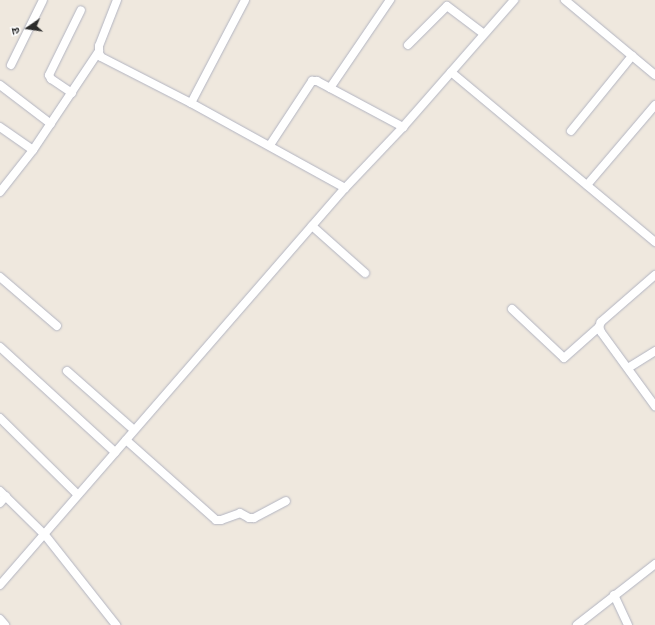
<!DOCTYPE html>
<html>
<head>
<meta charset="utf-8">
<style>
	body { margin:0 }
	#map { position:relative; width:655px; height:625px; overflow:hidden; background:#efe8de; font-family:Roboto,"Noto Sans Devanagari",sans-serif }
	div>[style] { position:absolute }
	.roads { filter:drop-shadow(0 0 1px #b2b4c1) drop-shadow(0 0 1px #b2b4c1) }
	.minor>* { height:8px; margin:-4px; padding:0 4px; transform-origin:4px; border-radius:4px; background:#fff }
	span { translate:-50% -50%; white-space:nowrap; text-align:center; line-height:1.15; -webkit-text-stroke:4px #fff; paint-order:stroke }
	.north { position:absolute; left:8px; top:8px; width:40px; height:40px; -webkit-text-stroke:3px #fff; paint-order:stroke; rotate:257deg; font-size:11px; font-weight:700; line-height:16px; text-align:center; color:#2c2c2c }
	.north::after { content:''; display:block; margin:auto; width:14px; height:18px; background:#2c2c2c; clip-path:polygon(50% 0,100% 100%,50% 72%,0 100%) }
</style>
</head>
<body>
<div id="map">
	<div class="roads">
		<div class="minor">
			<div style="left:117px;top:0;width:49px;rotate:111.4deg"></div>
			<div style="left:99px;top:46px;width:7px;rotate:90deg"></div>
			<div style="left:99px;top:53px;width:4px;rotate:63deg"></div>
			<div style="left:101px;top:57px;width:101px;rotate:27.1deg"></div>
			<div style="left:191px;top:103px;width:176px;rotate:28.9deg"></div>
			<div style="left:565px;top:0;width:117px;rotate:39.8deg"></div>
			<div style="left:408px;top:45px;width:55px;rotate:-45deg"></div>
			<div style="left:447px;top:6px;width:46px;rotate:37.1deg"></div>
			<div style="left:11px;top:65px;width:72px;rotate:-63.8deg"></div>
			<div style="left:451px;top:72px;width:266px;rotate:39.8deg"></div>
			<div style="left:0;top:85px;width:64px;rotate:37.4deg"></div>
			<div style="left:330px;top:88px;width:107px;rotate:-55.7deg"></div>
			<div style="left:72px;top:93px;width:25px;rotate:-146deg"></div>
			<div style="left:51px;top:79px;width:4px;rotate:-117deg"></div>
			<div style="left:49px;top:75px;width:72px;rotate:-63.8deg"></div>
			<div style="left:191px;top:103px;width:116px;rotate:-62.3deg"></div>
			<div style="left:0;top:127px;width:40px;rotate:34.9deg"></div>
			<div style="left:571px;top:131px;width:97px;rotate:-50.9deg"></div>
			<div style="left:270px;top:145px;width:77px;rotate:-56.7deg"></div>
			<div style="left:312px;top:81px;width:5px"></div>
			<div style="left:317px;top:81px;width:98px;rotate:28.1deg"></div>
			<div style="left:587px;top:185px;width:105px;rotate:-49.6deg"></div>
			<div style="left:0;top:192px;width:53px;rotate:-51.8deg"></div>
			<div style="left:33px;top:150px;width:119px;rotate:-56.3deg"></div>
			<div style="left:312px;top:226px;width:71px;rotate:41.6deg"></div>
			<div style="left:655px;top:275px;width:72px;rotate:139deg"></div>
			<div style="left:601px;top:322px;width:5px;rotate:112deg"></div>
			<div style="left:599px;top:327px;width:5px;rotate:68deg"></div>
			<div style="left:601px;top:332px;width:92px;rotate:53.9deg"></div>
			<div style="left:0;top:277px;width:75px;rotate:40.7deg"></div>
			<div style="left:512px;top:309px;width:71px;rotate:43.3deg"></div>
			<div style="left:564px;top:358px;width:47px;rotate:-41.5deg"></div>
			<div style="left:0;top:347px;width:156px;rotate:42.4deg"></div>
			<div style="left:628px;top:368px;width:32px;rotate:-32deg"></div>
			<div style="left:67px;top:371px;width:89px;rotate:41.4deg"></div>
			<div style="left:0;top:418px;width:108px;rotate:44.6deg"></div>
			<div style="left:126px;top:440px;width:120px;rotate:41.6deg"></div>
			<div style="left:216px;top:520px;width:5px"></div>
			<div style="left:221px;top:520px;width:20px;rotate:-20deg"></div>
			<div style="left:240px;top:513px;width:10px;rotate:29deg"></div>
			<div style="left:249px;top:518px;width:5px"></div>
			<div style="left:254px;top:518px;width:36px;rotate:-28deg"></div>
			<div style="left:0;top:491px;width:63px;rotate:44.4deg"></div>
			<div style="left:45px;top:535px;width:115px;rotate:51.7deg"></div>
			<div style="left:0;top:503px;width:9px;rotate:-49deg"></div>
			<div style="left:0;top:585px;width:526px;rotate:-49.01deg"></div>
			<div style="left:345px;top:188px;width:84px;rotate:-46.4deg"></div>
			<div style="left:403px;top:127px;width:169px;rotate:-48.8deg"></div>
			<div style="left:614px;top:595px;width:33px;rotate:65deg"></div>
			<div style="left:0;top:619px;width:8px;rotate:50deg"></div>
			<div style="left:577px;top:625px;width:99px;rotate:-38deg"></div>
		</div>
	</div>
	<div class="north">उ</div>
</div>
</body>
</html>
